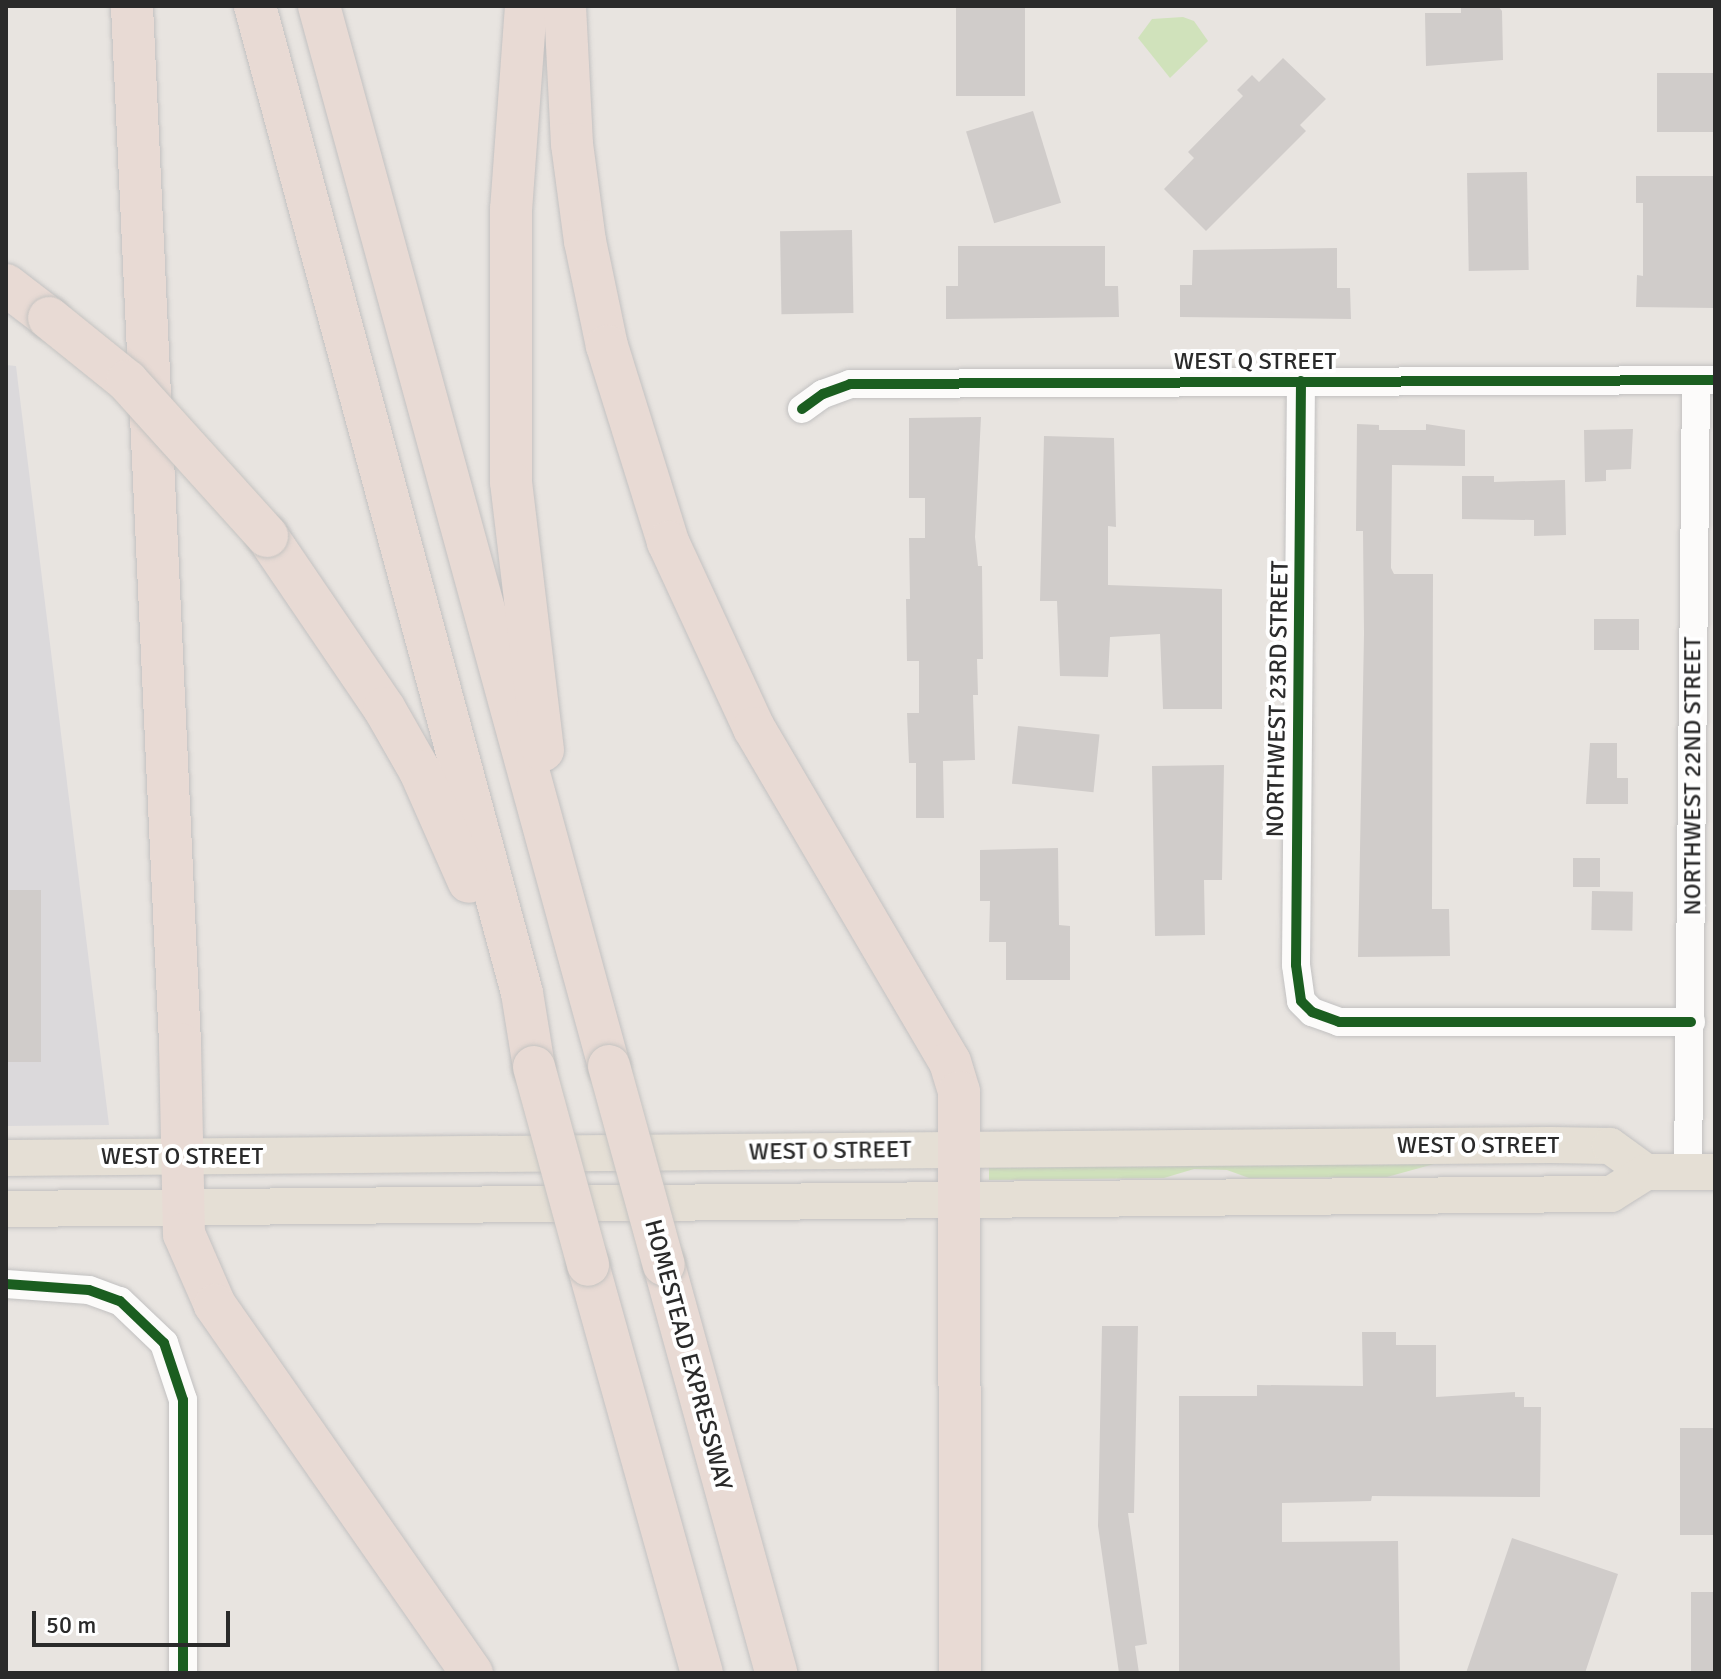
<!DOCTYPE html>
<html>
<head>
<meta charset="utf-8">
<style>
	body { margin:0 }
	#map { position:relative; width:1721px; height:1679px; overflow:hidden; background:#e8e4e0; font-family:Signika,sans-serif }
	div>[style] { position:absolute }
	.industrial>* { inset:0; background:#dbd9db }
	.green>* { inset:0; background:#d0e2bb }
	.building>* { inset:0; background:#d0ccca; transform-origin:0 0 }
	.roads { filter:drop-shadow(0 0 2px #c2c1c1) drop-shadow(0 0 2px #c2c1c1) }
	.minor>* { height:28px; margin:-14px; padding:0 14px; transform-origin:14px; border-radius:14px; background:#fcfbfa }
	.major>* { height:36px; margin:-18px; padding:0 18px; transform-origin:18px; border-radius:18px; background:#e5dfd5 }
	.highway>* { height:42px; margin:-21px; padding:0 21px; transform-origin:21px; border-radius:21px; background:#e8dad4 }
	.bridges { filter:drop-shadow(0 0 2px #c4c3c1) drop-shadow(0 0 2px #c4c3c1) }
	.highway-bridge>* { height:42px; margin:-21px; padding:0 21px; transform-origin:21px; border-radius:21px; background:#e8dad4 }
	.cycleway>* { height:10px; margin:-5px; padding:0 5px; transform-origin:5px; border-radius:5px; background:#1b5e20 }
	span { translate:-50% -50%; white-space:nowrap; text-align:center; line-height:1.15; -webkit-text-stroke:8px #fff; paint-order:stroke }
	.street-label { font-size:24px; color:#2a2a2a }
	.frame { position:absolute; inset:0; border:8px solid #2a2a2a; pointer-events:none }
	.scale { position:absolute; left:32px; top:1611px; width:198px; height:36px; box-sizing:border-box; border:4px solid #2a2a2a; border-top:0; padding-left:10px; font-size:24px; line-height:28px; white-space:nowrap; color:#2a2a2a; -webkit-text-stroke:6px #fff; paint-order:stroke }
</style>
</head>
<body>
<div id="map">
	<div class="industrial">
		<div style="clip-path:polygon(6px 365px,16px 366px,109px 1125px,6px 1126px)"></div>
	</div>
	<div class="green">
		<div style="clip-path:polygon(1183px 17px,1194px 21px,1208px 41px,1170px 78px,1138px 38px,1152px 19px)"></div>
		<div style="clip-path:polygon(1434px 1164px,1387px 1177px,1249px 1178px,1227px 1170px,1194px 1169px,1164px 1178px,989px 1180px,989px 1168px)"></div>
	</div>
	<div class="building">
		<div style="left:956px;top:6px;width:69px;height:90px"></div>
		<div style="clip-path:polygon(1461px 6px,1498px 6px,1502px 11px,1503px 60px,1426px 66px,1425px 13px,1461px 13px)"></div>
		<div style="clip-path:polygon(1283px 58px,1326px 99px,1300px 125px,1306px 131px,1206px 231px,1164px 189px,1194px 158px,1188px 152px,1243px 96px,1237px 90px,1252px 75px,1259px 82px)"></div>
		<div style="left:1657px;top:73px;width:58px;height:59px"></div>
		<div style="left:1033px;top:111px;width:96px;height:70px;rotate:73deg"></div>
		<div style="left:1527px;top:172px;width:98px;height:60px;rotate:89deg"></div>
		<div style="clip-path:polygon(1636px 176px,1715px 176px,1715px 308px,1636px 307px,1637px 275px,1643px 276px,1643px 203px,1636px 203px)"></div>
		<div style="left:852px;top:230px;width:83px;height:72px;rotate:89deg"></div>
		<div style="clip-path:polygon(958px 246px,1105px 246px,1105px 286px,1118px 286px,1119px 317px,946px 319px,946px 286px,958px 286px)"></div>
		<div style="clip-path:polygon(1337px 248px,1337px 288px,1350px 288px,1351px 319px,1180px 317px,1180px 285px,1192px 285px,1193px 250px)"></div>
		<div style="clip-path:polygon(981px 417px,975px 537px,978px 566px,982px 566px,983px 659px,977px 659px,978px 695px,973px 695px,975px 760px,943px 761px,944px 818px,916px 818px,916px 763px,909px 763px,907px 713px,919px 713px,919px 661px,907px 661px,906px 599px,910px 599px,909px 538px,925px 538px,925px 498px,909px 498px,909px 418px)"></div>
		<div style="clip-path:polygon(1357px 424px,1379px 425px,1379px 430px,1426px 430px,1426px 424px,1465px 430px,1465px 466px,1392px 465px,1391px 568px,1394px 574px,1433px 574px,1432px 909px,1449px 909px,1450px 956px,1358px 957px,1364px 634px,1363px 531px,1356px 531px)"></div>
		<div style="clip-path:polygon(1633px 429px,1631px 469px,1606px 470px,1606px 481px,1585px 482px,1584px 430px)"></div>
		<div style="clip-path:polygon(1044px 436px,1114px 438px,1116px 527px,1108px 526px,1108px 585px,1222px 589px,1222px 709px,1163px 709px,1160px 634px,1110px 637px,1108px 677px,1060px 676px,1057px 601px,1040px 601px)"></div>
		<div style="clip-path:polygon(1462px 476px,1494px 476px,1494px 482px,1565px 480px,1566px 535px,1534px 536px,1534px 520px,1462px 519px)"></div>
		<div style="left:1594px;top:619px;width:45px;height:31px"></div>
		<div style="left:1018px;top:726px;width:82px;height:58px;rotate:6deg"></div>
		<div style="clip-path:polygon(1590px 743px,1617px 743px,1617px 778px,1628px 778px,1628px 804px,1586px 804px)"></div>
		<div style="clip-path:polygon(1224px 765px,1222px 880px,1204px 880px,1205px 935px,1155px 936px,1152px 766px)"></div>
		<div style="clip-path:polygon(1058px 848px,1059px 925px,1070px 926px,1070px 980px,1006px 980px,1006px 942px,989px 942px,990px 901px,980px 901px,980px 850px)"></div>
		<div style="left:1573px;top:858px;width:27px;height:29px"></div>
		<div style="left:6px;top:890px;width:35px;height:172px"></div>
		<div style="left:1592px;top:891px;width:41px;height:39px;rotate:1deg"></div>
		<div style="clip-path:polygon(1102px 1326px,1138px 1326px,1134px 1513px,1128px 1513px,1147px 1644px,1135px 1646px,1139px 1673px,1119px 1673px,1098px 1526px)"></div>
		<div style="clip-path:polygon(1362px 1332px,1396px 1332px,1396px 1345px,1436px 1345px,1436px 1397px,1515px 1392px,1515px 1397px,1524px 1397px,1524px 1407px,1541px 1407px,1540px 1497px,1372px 1496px,1371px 1501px,1282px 1503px,1282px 1542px,1398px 1541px,1400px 1673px,1179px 1673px,1179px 1396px,1257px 1396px,1257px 1385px,1363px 1386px)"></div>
		<div style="left:1680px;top:1428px;width:35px;height:107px"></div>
		<div style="clip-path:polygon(1512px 1538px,1618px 1574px,1585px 1673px,1466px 1673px)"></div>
		<div style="left:1691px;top:1592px;width:24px;height:81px"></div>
	</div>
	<div class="roads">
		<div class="minor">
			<div style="left:1301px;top:381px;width:584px;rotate:90.49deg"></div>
			<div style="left:1296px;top:965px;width:36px;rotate:82deg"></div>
			<div style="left:1301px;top:1001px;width:16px;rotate:45deg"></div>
			<div style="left:1312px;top:1012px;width:29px;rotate:20deg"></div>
			<div style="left:1339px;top:1022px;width:352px"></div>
			<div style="left:802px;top:409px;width:26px;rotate:-36deg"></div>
			<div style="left:823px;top:394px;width:29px;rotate:-20deg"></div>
			<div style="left:850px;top:384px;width:865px;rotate:-0.26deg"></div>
			<div style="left:1688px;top:1172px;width:791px;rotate:-89.42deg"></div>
			<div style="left:6px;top:1284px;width:83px;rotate:4.1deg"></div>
			<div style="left:89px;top:1290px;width:33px;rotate:20deg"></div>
			<div style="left:120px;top:1301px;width:61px;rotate:43.7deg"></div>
			<div style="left:164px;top:1343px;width:60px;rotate:71.6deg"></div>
			<div style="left:183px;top:1400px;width:273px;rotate:90deg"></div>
		</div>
		<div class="major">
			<div style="left:6px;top:1158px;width:1545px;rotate:-0.48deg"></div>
			<div style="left:1551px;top:1145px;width:59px;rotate:1deg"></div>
			<div style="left:1610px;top:1146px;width:44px;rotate:35.8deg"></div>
			<div style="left:6px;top:1209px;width:1605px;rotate:-0.54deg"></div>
			<div style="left:1611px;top:1194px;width:41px;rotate:-32.2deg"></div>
			<div style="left:1646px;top:1172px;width:69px"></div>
		</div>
		<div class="highway">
			<div style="left:132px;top:6px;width:1039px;rotate:87.35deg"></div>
			<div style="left:180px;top:1044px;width:190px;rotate:88.8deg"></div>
			<div style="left:184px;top:1234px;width:77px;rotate:66.4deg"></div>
			<div style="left:215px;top:1305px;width:449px;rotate:55.1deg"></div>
			<div style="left:255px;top:6px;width:1022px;rotate:74.86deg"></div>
			<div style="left:522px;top:993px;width:75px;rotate:80.8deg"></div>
			<div style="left:319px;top:6px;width:1099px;rotate:74.7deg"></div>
			<div style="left:526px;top:6px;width:204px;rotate:94.2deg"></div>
			<div style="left:511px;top:209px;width:273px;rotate:90deg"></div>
			<div style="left:511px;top:482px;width:270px;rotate:83.2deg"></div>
			<div style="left:565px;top:6px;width:138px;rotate:87.1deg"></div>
			<div style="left:572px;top:144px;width:98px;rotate:82.4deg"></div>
			<div style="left:585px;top:241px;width:107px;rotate:78.2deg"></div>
			<div style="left:607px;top:346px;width:205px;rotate:72.7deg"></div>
			<div style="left:668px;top:542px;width:205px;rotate:65.2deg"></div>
			<div style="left:754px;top:728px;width:387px;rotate:59.6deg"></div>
			<div style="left:950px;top:1062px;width:31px;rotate:73deg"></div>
			<div style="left:959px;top:1092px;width:581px;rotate:89.9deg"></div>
			<div style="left:6px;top:285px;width:54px;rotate:37.5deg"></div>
			<div style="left:267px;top:536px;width:208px;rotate:55.8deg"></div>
			<div style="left:384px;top:708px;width:73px;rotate:60.3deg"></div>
			<div style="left:420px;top:771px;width:121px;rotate:66.2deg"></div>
			<div style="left:588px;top:1265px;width:424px;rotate:74.4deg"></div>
			<div style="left:664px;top:1265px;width:423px;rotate:74.6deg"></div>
		</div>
	</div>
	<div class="bridges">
		<div class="highway-bridge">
			<div style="left:49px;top:318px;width:100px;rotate:38.9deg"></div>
			<div style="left:127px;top:381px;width:209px;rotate:47.9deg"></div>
			<div style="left:609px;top:1066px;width:206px;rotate:74.6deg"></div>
			<div style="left:534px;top:1067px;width:205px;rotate:74.7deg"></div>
		</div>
	</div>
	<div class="cycleway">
		<div style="left:1301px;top:381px;width:584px;rotate:90.49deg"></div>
		<div style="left:1296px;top:965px;width:36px;rotate:82deg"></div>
		<div style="left:1301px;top:1001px;width:16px;rotate:45deg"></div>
		<div style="left:1312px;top:1012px;width:29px;rotate:20deg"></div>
		<div style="left:1339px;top:1022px;width:352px"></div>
		<div style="left:802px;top:409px;width:26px;rotate:-36deg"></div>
		<div style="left:823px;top:394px;width:29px;rotate:-20deg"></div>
		<div style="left:850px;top:384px;width:865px;rotate:-0.26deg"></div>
		<div style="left:6px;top:1284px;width:83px;rotate:4.1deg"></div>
		<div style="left:89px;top:1290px;width:33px;rotate:20deg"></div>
		<div style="left:120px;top:1301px;width:61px;rotate:43.7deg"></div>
		<div style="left:164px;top:1343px;width:60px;rotate:71.6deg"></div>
		<div style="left:183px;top:1400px;width:273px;rotate:90deg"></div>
	</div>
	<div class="street-label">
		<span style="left:1255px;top:362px">WEST Q STREET</span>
		<span style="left:1278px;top:699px;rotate:-89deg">NORTHWEST 23RD STREET</span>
		<span style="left:1693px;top:776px;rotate:-90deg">NORTHWEST 22ND STREET</span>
		<span style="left:1478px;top:1146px">WEST O STREET</span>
		<span style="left:830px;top:1151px;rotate:-1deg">WEST O STREET</span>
		<span style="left:182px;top:1157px">WEST O STREET</span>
		<span style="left:688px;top:1355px;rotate:75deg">HOMESTEAD EXPRESSWAY</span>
	</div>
	<div class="frame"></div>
	<div class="scale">50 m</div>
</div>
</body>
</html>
